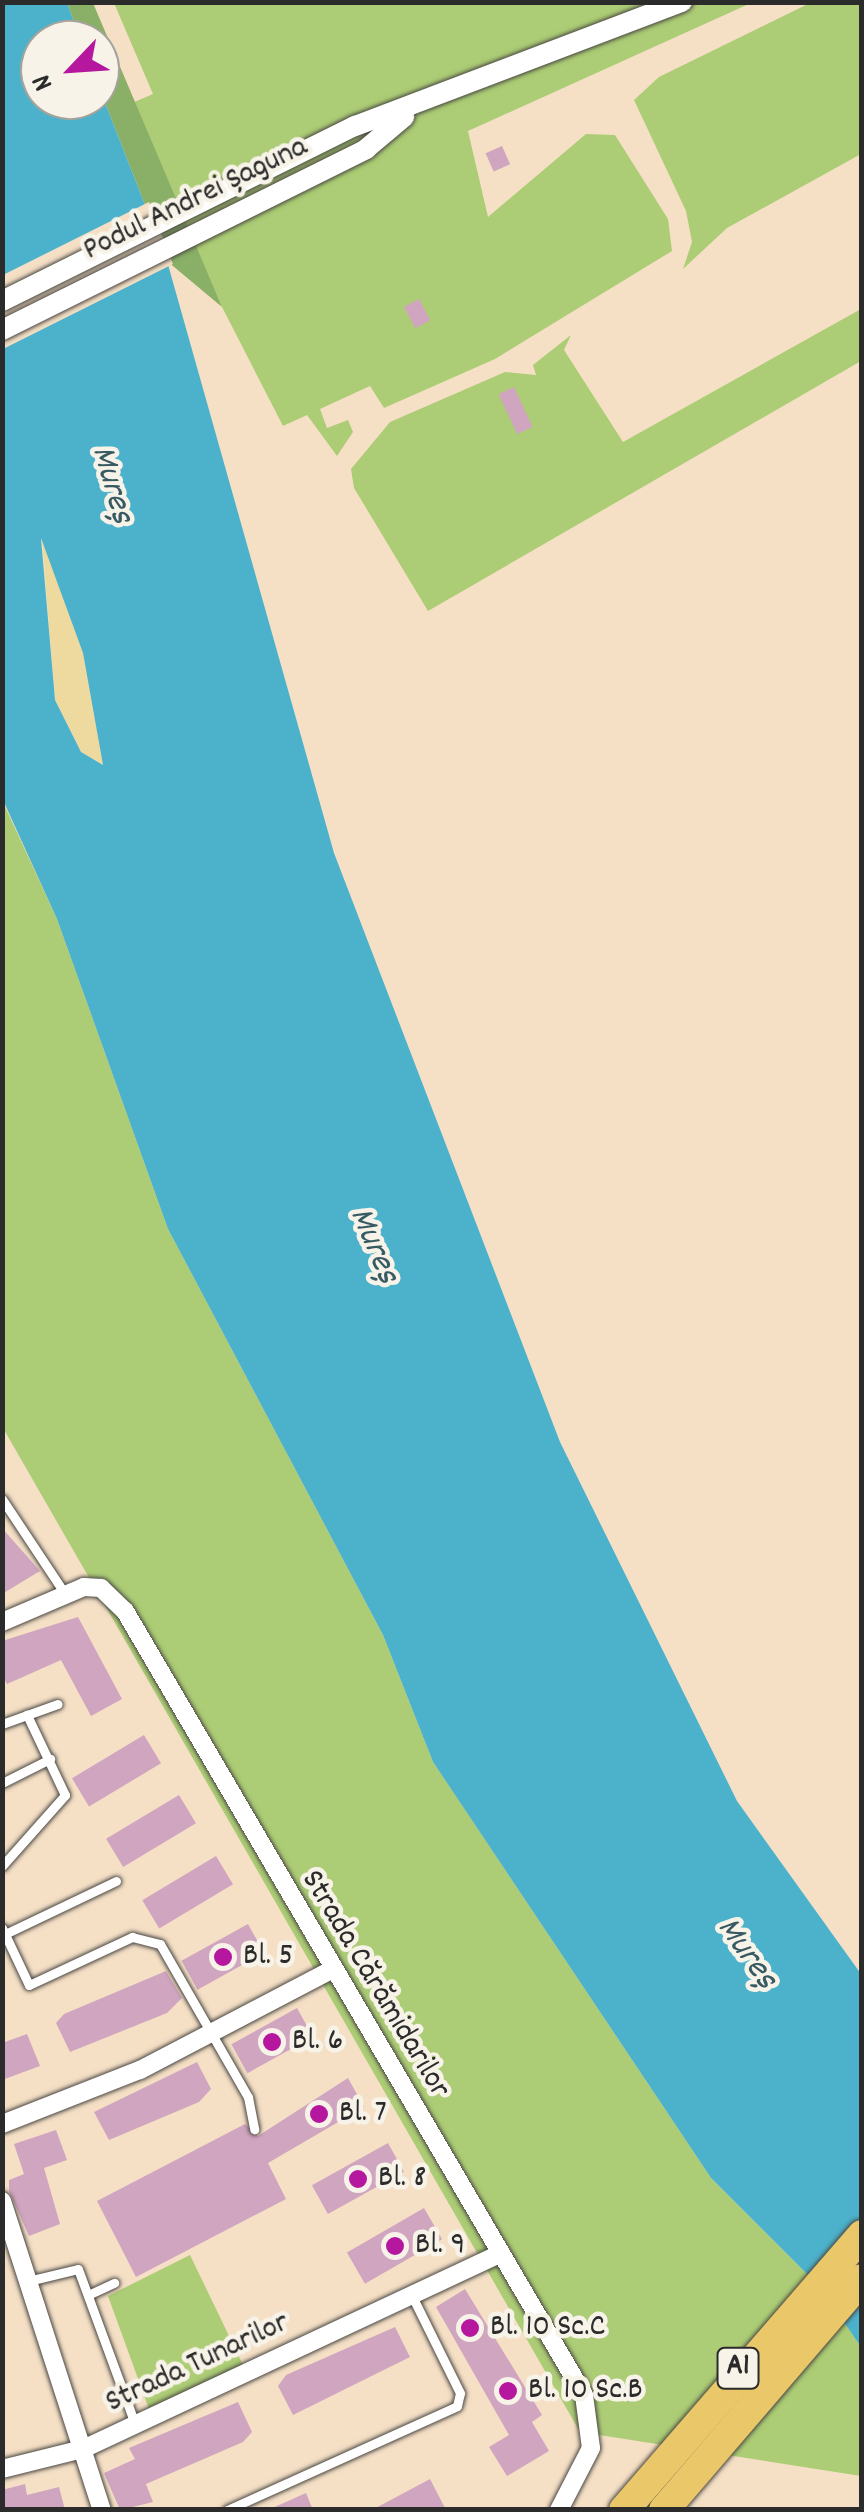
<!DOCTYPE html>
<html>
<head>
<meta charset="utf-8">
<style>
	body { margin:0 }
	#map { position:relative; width:864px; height:2512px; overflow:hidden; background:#f5e0c6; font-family:Dekko,sans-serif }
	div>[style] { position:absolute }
	.green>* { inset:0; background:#accd75 }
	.forest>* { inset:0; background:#89b066 }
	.sand>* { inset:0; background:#eeda9e }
	.water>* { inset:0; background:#4cb2cb }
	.pier>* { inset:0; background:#f5e0c6 }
	.building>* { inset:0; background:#d0a5bf; transform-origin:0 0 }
	.roads { filter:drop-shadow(0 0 2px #494642) drop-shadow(0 0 2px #494642) }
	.service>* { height:9px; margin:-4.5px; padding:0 4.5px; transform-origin:4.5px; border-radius:4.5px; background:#fff }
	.minor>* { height:18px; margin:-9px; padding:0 9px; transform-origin:9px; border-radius:9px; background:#fff }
	.tertiary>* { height:20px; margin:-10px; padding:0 10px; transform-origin:10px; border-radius:10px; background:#fff }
	.motorway>* { height:30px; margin:-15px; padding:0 15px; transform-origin:15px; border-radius:15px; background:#eac769 }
	.dots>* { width:28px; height:28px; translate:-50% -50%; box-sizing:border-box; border:5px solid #f7f3e8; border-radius:50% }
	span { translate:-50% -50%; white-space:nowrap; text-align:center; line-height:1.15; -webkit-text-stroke:9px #f7f3e8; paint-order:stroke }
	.shield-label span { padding:2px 8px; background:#f7f3e8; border:2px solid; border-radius:8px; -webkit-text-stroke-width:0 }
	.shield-label { font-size:30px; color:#2b2b2b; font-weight:700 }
	.street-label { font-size:32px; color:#2b2b2b }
	.poi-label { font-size:32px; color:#2b2b2b }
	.left { translate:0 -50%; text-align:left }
	.water-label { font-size:35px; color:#375a63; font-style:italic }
	.frame { position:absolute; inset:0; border:5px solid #2b2b2b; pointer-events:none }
	.north { position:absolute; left:20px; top:20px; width:100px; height:100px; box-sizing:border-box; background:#f7f3e8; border:2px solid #a5a39c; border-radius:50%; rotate:245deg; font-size:28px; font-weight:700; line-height:40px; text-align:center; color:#2b2b2b }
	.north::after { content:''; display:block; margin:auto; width:35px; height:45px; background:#b5179e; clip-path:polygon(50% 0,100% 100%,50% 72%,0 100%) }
</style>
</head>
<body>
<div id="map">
	<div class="green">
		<div style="clip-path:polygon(812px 2px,861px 3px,861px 154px,727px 228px,683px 269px,692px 242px,686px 211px,634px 100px,659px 77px)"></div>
		<div style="clip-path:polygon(114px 3px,751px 3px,468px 131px,488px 217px,586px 134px,615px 135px,668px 219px,672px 251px,495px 359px,384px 408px,370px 386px,320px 409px,327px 428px,348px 420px,353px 432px,337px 456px,307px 415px,283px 426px,222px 307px,132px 103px,153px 94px)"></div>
		<div style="clip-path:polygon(861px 309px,861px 361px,428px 611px,354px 488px,351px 469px,390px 422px,505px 372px,536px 375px,533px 365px,571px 335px,564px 350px,623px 442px)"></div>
		<div style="clip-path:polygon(2px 800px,57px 919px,168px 1229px,383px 1635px,433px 1762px,711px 2178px,819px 2286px,861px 2347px,861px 2476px,580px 2432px,3px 1428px)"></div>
		<div style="clip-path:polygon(190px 2255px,245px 2369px,149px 2409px,108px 2296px)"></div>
	</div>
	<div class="forest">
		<div style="clip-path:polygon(67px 3px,93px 3px,222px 307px,167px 261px,100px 90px,100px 40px,81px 40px)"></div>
	</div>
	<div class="sand">
		<div style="clip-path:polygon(42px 537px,83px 653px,103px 765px,81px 752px,55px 700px)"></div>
	</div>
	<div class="water">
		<div style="clip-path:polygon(evenodd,2px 3px,67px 3px,81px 40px,40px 40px,40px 100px,100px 100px,100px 90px,167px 261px,334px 853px,560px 1442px,737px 1801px,861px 1974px,861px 2347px,819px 2286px,711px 2178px,433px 1762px,383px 1635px,168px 1229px,57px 919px,3px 800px,2px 3px,41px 538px,83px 653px,103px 765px,81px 752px,55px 700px,41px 538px)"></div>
	</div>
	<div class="pier">
		<div style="clip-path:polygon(149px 202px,173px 264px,3px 349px,3px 275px)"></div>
	</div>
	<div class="building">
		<div style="left:502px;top:146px;width:20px;height:18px;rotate:66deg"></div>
		<div style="left:419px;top:299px;width:24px;height:17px;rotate:62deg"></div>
		<div style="left:514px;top:387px;width:44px;height:17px;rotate:65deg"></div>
		<div style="clip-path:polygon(2px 1528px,40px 1571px,2px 1594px)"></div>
		<div style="clip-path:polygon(78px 1617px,122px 1699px,91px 1716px,61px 1660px,7px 1684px,2px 1675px,2px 1641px)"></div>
		<div style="left:144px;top:1735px;width:33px;height:84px;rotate:59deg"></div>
		<div style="left:179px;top:1795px;width:33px;height:85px;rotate:59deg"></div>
		<div style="left:216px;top:1856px;width:33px;height:86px;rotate:59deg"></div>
		<div style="left:248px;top:1924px;width:33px;height:76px;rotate:61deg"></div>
		<div style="clip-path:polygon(166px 1971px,182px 1998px,167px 2013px,70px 2052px,56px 2023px,64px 2014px)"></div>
		<div style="left:297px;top:2008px;width:33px;height:75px;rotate:61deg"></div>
		<div style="clip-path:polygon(27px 2034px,40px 2066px,2px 2080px,2px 2043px)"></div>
		<div style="clip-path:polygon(197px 2062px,211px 2089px,199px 2102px,109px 2140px,94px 2112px)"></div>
		<div style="clip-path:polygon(348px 2078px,364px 2107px,268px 2163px,286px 2199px,136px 2277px,97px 2201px,245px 2124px,258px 2136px)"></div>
		<div style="clip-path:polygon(56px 2130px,67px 2160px,44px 2168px,60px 2224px,29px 2236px,9px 2191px,9px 2180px,24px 2174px,14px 2144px)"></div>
		<div style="left:388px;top:2143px;width:33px;height:87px;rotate:61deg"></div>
		<div style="left:424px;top:2208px;width:36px;height:89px;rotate:60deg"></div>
		<div style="clip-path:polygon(465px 2289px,542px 2415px,532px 2422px,549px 2451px,507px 2476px,489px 2447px,509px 2435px,436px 2307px)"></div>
		<div style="clip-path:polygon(395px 2327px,410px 2357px,293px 2415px,278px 2386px,286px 2375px)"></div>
		<div style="clip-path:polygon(238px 2402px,252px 2432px,243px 2442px,146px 2484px,153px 2502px,120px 2510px,104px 2473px,135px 2459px,129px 2448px)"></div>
		<div style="clip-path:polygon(430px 2479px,446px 2510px,372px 2510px)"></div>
		<div style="clip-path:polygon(25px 2484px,27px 2495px,59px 2487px,65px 2510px,2px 2510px,2px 2490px)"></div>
		<div style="clip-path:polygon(306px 2493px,313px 2510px,268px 2510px)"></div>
	</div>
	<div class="roads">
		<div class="service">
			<div style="left:2px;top:1499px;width:114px;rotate:56.4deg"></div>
			<div style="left:2px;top:1724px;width:59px;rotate:-19.7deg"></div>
			<div style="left:2px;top:1783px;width:54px;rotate:-26.6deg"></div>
			<div style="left:2px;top:1866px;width:95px;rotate:-48.4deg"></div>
			<div style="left:65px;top:1795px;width:89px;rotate:-115.4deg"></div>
			<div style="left:2px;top:1928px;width:63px;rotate:64.7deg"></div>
			<div style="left:29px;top:1985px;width:114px;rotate:-25deg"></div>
			<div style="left:132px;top:1937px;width:29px;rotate:14deg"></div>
			<div style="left:160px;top:1944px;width:177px;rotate:60.1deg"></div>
			<div style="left:248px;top:2097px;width:33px;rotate:79deg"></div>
			<div style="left:5px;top:1934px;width:123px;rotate:-25.5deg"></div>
			<div style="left:28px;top:2281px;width:51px;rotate:-13.5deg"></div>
			<div style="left:78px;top:2269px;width:165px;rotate:69.8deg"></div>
			<div style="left:88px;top:2295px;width:29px;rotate:-25deg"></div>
			<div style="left:227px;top:2510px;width:252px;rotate:-24.3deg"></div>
			<div style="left:457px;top:2406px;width:13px;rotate:-77deg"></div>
			<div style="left:460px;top:2393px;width:106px;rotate:-116.3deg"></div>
		</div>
		<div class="minor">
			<div style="left:2px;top:1622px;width:89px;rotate:-23.1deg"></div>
			<div style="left:84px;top:1587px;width:17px;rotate:3deg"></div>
			<div style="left:101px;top:1588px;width:33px;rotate:44deg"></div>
			<div style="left:125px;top:1611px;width:908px;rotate:59.65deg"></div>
			<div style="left:584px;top:2395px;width:53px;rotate:82.5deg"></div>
			<div style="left:591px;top:2448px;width:70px;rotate:117.3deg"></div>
			<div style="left:2px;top:2124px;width:148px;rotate:-21.4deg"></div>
			<div style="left:140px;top:2070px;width:213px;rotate:-27.6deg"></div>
			<div style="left:2px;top:2201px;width:325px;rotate:72.1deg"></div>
			<div style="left:2px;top:2469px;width:83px;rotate:-13.9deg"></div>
			<div style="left:83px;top:2449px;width:460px;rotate:-25.1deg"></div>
		</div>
		<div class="tertiary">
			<div style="left:2px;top:301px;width:394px;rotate:-26.4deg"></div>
			<div style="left:355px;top:126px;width:350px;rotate:-20.8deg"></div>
			<div style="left:2px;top:330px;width:407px;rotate:-26.4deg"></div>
			<div style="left:366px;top:149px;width:50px;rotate:-40.1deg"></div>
		</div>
		<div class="motorway">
			<div style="left:624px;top:2510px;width:364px;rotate:-49.1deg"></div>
			<div style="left:664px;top:2510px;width:304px;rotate:-49.4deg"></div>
		</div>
	</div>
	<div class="dots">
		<div style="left:223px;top:1957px;background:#b5179e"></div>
		<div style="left:272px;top:2042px;background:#b5179e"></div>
		<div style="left:319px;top:2114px;background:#b5179e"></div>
		<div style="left:358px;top:2179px;background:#b5179e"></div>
		<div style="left:395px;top:2246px;background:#b5179e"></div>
		<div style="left:470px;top:2328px;background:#b5179e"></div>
		<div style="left:508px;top:2391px;background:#b5179e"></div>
	</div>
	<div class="shield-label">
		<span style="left:738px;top:2368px">A1</span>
	</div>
	<div class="street-label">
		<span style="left:196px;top:200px;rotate:-26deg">Podul Andrei Șaguna</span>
		<span style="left:374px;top:1985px;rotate:59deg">Strada Cărămidarilor</span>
		<span style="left:198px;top:2364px;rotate:-25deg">Strada Tunarilor</span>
	</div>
	<div class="poi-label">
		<span class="left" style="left:243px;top:1957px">Bl. 5</span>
		<span class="left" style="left:292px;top:2042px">Bl. 6</span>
		<span class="left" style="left:339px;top:2114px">Bl. 7</span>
		<span class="left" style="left:378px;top:2179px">Bl. 8</span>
		<span class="left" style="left:415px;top:2246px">Bl. 9</span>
		<span class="left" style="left:490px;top:2328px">Bl. 10 Sc.C</span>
		<span class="left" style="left:528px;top:2391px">Bl. 10 Sc.B</span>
	</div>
	<div class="water-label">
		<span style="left:111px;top:485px;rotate:74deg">Mureș</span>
		<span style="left:373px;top:1246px;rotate:67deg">Mureș</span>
		<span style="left:746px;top:1954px;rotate:55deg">Mureș</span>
	</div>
	<div class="frame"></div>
	<div class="north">N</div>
</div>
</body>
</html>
